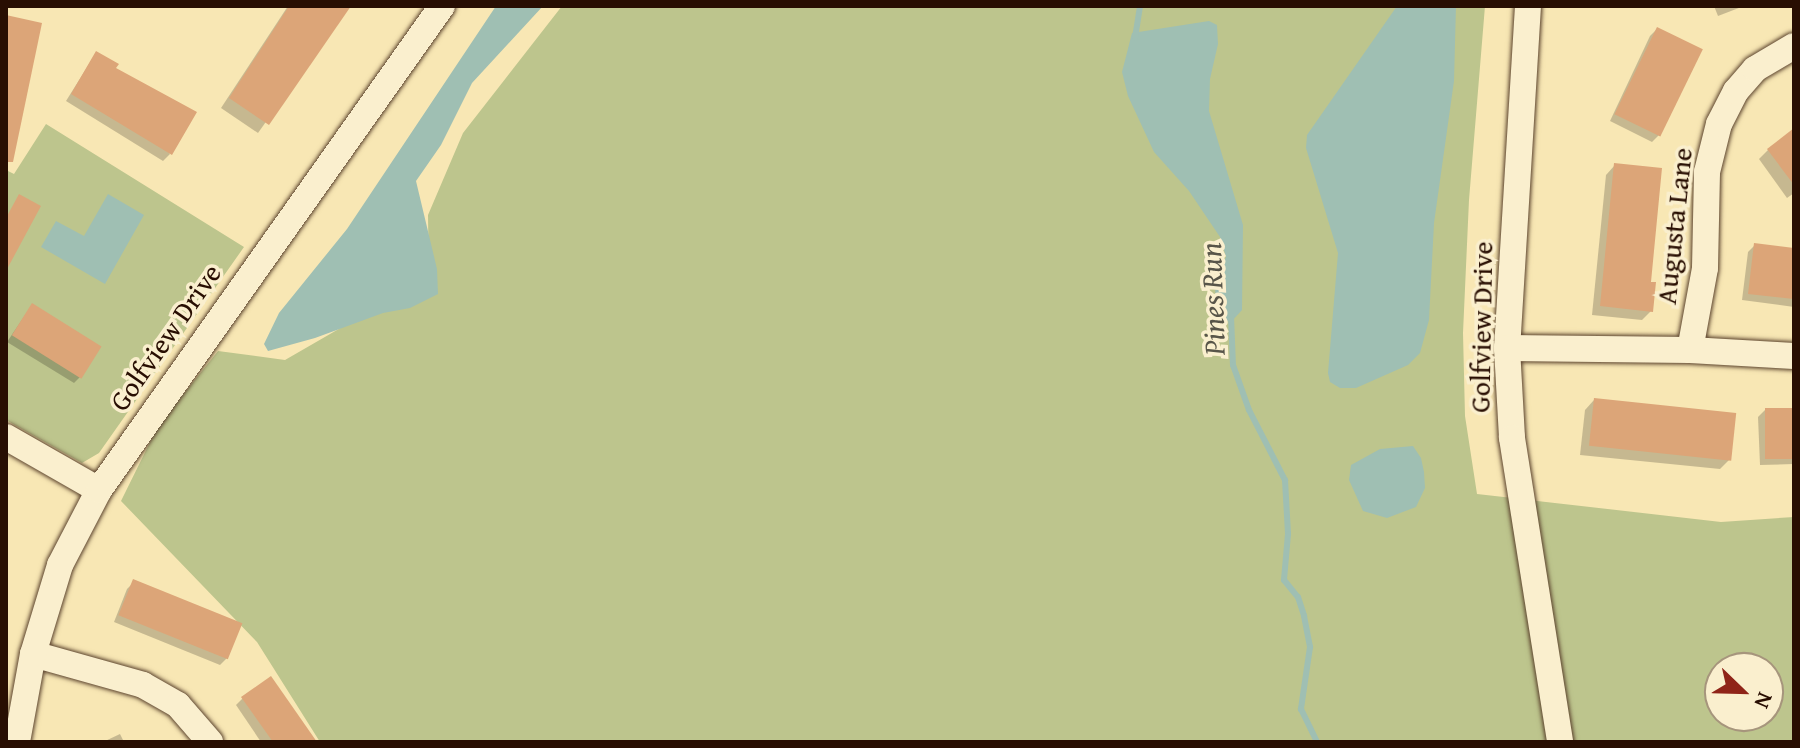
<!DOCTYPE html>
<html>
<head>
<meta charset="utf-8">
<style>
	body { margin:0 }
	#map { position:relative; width:1800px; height:748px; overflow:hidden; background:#f8e7b4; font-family:"Gentium Book Plus",serif }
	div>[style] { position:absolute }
	.green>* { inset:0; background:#bdc58d }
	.water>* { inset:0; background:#9fbfb3 }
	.shadow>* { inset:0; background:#0003 }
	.stream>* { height:6px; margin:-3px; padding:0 3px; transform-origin:3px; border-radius:3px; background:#9fbfb3 }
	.building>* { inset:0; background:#dca578; transform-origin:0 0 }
	.roads { filter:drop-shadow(0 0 2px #5c442e) drop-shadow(0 0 2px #5c442e) }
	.street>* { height:26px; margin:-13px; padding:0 13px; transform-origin:13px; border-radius:13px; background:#faefce }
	span { translate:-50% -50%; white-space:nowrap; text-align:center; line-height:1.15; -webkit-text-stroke:7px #faefce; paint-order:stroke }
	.street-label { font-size:28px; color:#280e02 }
	.water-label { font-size:30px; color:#585549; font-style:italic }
	.frame { position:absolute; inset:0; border:8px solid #280e02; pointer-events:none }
	.north { position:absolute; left:1704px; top:652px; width:80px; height:80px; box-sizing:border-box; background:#faefce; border:2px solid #a6957c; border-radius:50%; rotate:113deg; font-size:22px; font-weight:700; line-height:32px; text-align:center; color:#280e02 }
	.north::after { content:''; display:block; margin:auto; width:28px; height:36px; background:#8f2418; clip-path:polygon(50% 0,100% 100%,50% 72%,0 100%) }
</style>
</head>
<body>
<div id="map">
	<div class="green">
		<div style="clip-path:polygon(evenodd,562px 6px,1485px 6px,1469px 200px,1463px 333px,1465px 416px,1477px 494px,1721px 522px,1794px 517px,1794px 742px,320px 742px,257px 642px,121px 501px,158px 426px,218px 351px,285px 360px,363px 315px,429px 291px,428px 215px,463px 133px,562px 6px,1720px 668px,1768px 668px,1768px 716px,1720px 716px,1720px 668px)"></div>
		<div style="clip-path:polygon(46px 124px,244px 247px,99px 453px,82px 463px,6px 420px,6px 170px,14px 174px)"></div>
	</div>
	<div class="water">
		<div style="clip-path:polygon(496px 6px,543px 6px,472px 83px,441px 145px,416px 181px,437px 269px,438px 294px,410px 308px,383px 313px,315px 338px,268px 351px,264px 344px,279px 313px,347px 229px)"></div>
		<div style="clip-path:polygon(1397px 6px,1456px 6px,1454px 81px,1434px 223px,1429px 320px,1420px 353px,1408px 365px,1356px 388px,1340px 388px,1330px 382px,1328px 373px,1338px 253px,1306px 148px,1307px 135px)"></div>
		<div style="clip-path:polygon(1209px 21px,1217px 25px,1218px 44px,1210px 79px,1209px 111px,1243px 225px,1242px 310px,1231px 322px,1216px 318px,1215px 281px,1226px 257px,1220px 237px,1189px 191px,1154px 152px,1128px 96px,1122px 72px,1132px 33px)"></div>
		<div style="clip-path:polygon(108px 194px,144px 215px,105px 284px,41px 247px,56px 221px,84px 236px)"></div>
		<div style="clip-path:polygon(1413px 446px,1421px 458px,1424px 472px,1425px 488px,1416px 507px,1387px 518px,1363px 511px,1349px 480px,1351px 465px,1380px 449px)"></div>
	</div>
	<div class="shadow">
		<div style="clip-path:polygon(288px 6px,348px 6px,258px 133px,221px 108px)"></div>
		<div style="clip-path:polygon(1714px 6px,1744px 6px,1718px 16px)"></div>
		<div style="clip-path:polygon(1657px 29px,1659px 135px,1652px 142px,1610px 121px,1650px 36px)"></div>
		<div style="clip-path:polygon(96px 53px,114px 69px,170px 154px,163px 161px,66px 101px)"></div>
		<div style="clip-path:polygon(1794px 138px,1794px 193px,1787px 198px,1759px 159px,1768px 150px)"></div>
		<div style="clip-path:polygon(1615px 165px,1649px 284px,1651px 311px,1642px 320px,1592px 315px,1606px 175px)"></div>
		<div style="clip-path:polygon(1755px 245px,1794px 250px,1794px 307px,1742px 300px,1748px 252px)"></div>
		<div style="clip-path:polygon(32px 305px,81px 376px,74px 383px,7px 342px)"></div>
		<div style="clip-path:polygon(1594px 400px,1729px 460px,1720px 469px,1580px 455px,1585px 410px)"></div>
		<div style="clip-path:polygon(1765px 410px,1794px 410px,1794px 464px,1760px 465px,1758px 417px)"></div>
		<div style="clip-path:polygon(134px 582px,227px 658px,220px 665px,114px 622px,127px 589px)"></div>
		<div style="clip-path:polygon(243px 698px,315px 742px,261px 742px,236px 705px)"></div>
		<div style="clip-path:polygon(120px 734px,124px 742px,103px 742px)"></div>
	</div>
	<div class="stream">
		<div style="left:1135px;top:38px;width:32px;rotate:-81deg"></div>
		<div style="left:1231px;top:316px;width:49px;rotate:87.7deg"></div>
		<div style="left:1233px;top:365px;width:48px;rotate:70.4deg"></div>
		<div style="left:1249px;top:410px;width:79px;rotate:62.8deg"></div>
		<div style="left:1285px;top:480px;width:54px;rotate:86.8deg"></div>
		<div style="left:1288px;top:534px;width:46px;rotate:95deg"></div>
		<div style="left:1284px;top:580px;width:22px;rotate:51deg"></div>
		<div style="left:1298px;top:597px;width:20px;rotate:72deg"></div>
		<div style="left:1304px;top:616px;width:32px;rotate:79deg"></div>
		<div style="left:1310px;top:647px;width:63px;rotate:98.3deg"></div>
		<div style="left:1301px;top:709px;width:37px;rotate:64deg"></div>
	</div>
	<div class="building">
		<div style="clip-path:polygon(289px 6px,351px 6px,269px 125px,229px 98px)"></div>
		<div style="clip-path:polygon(6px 15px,42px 23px,13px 162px,6px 162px)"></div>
		<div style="left:1657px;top:27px;width:51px;height:97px;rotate:26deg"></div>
		<div style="clip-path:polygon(96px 51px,119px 64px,116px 68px,197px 112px,172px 155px,71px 94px)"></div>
		<div style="clip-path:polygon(1794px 128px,1794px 185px,1767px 149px)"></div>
		<div style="clip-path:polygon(1614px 163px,1662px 168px,1651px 282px,1656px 282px,1653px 312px,1600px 306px)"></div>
		<div style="clip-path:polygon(19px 194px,41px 206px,6px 271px,6px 218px)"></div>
		<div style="clip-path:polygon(1754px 243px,1794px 248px,1794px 299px,1748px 294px)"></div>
		<div style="left:32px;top:303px;width:82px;height:38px;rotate:32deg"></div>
		<div style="left:1594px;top:398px;width:143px;height:48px;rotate:6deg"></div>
		<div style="left:1765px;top:408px;width:29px;height:51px"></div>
		<div style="left:133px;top:579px;width:118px;height:39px;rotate:22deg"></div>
		<div style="clip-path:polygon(271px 676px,317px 742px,273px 742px,241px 697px)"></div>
	</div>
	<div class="roads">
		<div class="street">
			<div style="left:1528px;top:6px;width:343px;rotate:93.5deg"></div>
			<div style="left:1507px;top:348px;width:90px;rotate:86.8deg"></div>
			<div style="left:1512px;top:438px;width:308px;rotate:81deg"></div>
			<div style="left:1507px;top:348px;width:183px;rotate:0.6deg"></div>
			<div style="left:1690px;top:350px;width:104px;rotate:3.3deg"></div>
			<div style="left:1690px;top:350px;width:83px;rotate:-79.6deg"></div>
			<div style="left:1705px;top:268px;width:96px;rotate:-88.8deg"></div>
			<div style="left:1707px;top:172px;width:49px;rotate:-76deg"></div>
			<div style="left:1719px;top:124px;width:37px;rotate:-63deg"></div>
			<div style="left:1736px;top:91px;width:29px;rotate:-49deg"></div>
			<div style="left:1755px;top:69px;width:45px;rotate:-30.5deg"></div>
			<div style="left:6px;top:437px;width:107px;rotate:29.7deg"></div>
			<div style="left:33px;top:654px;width:114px;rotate:15.7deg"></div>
			<div style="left:143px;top:685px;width:40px;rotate:29.7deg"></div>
			<div style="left:178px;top:705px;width:49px;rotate:49.1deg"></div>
			<div style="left:17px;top:742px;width:89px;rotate:-79.7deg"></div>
			<div style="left:33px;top:654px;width:93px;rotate:-73.1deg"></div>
			<div style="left:60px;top:565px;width:85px;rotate:-62.5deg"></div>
			<div style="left:99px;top:490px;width:593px;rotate:-54.68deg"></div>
		</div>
	</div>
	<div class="street-label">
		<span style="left:1674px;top:226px;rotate:-84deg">Augusta Lane</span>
		<span style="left:1481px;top:327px;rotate:-89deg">Golfview Drive</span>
		<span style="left:165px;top:337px;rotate:-55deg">Golfview Drive</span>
	</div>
	<div class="water-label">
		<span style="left:1212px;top:299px;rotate:-92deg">Pines Run</span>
	</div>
	<div class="frame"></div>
	<div class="north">N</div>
</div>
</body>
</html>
